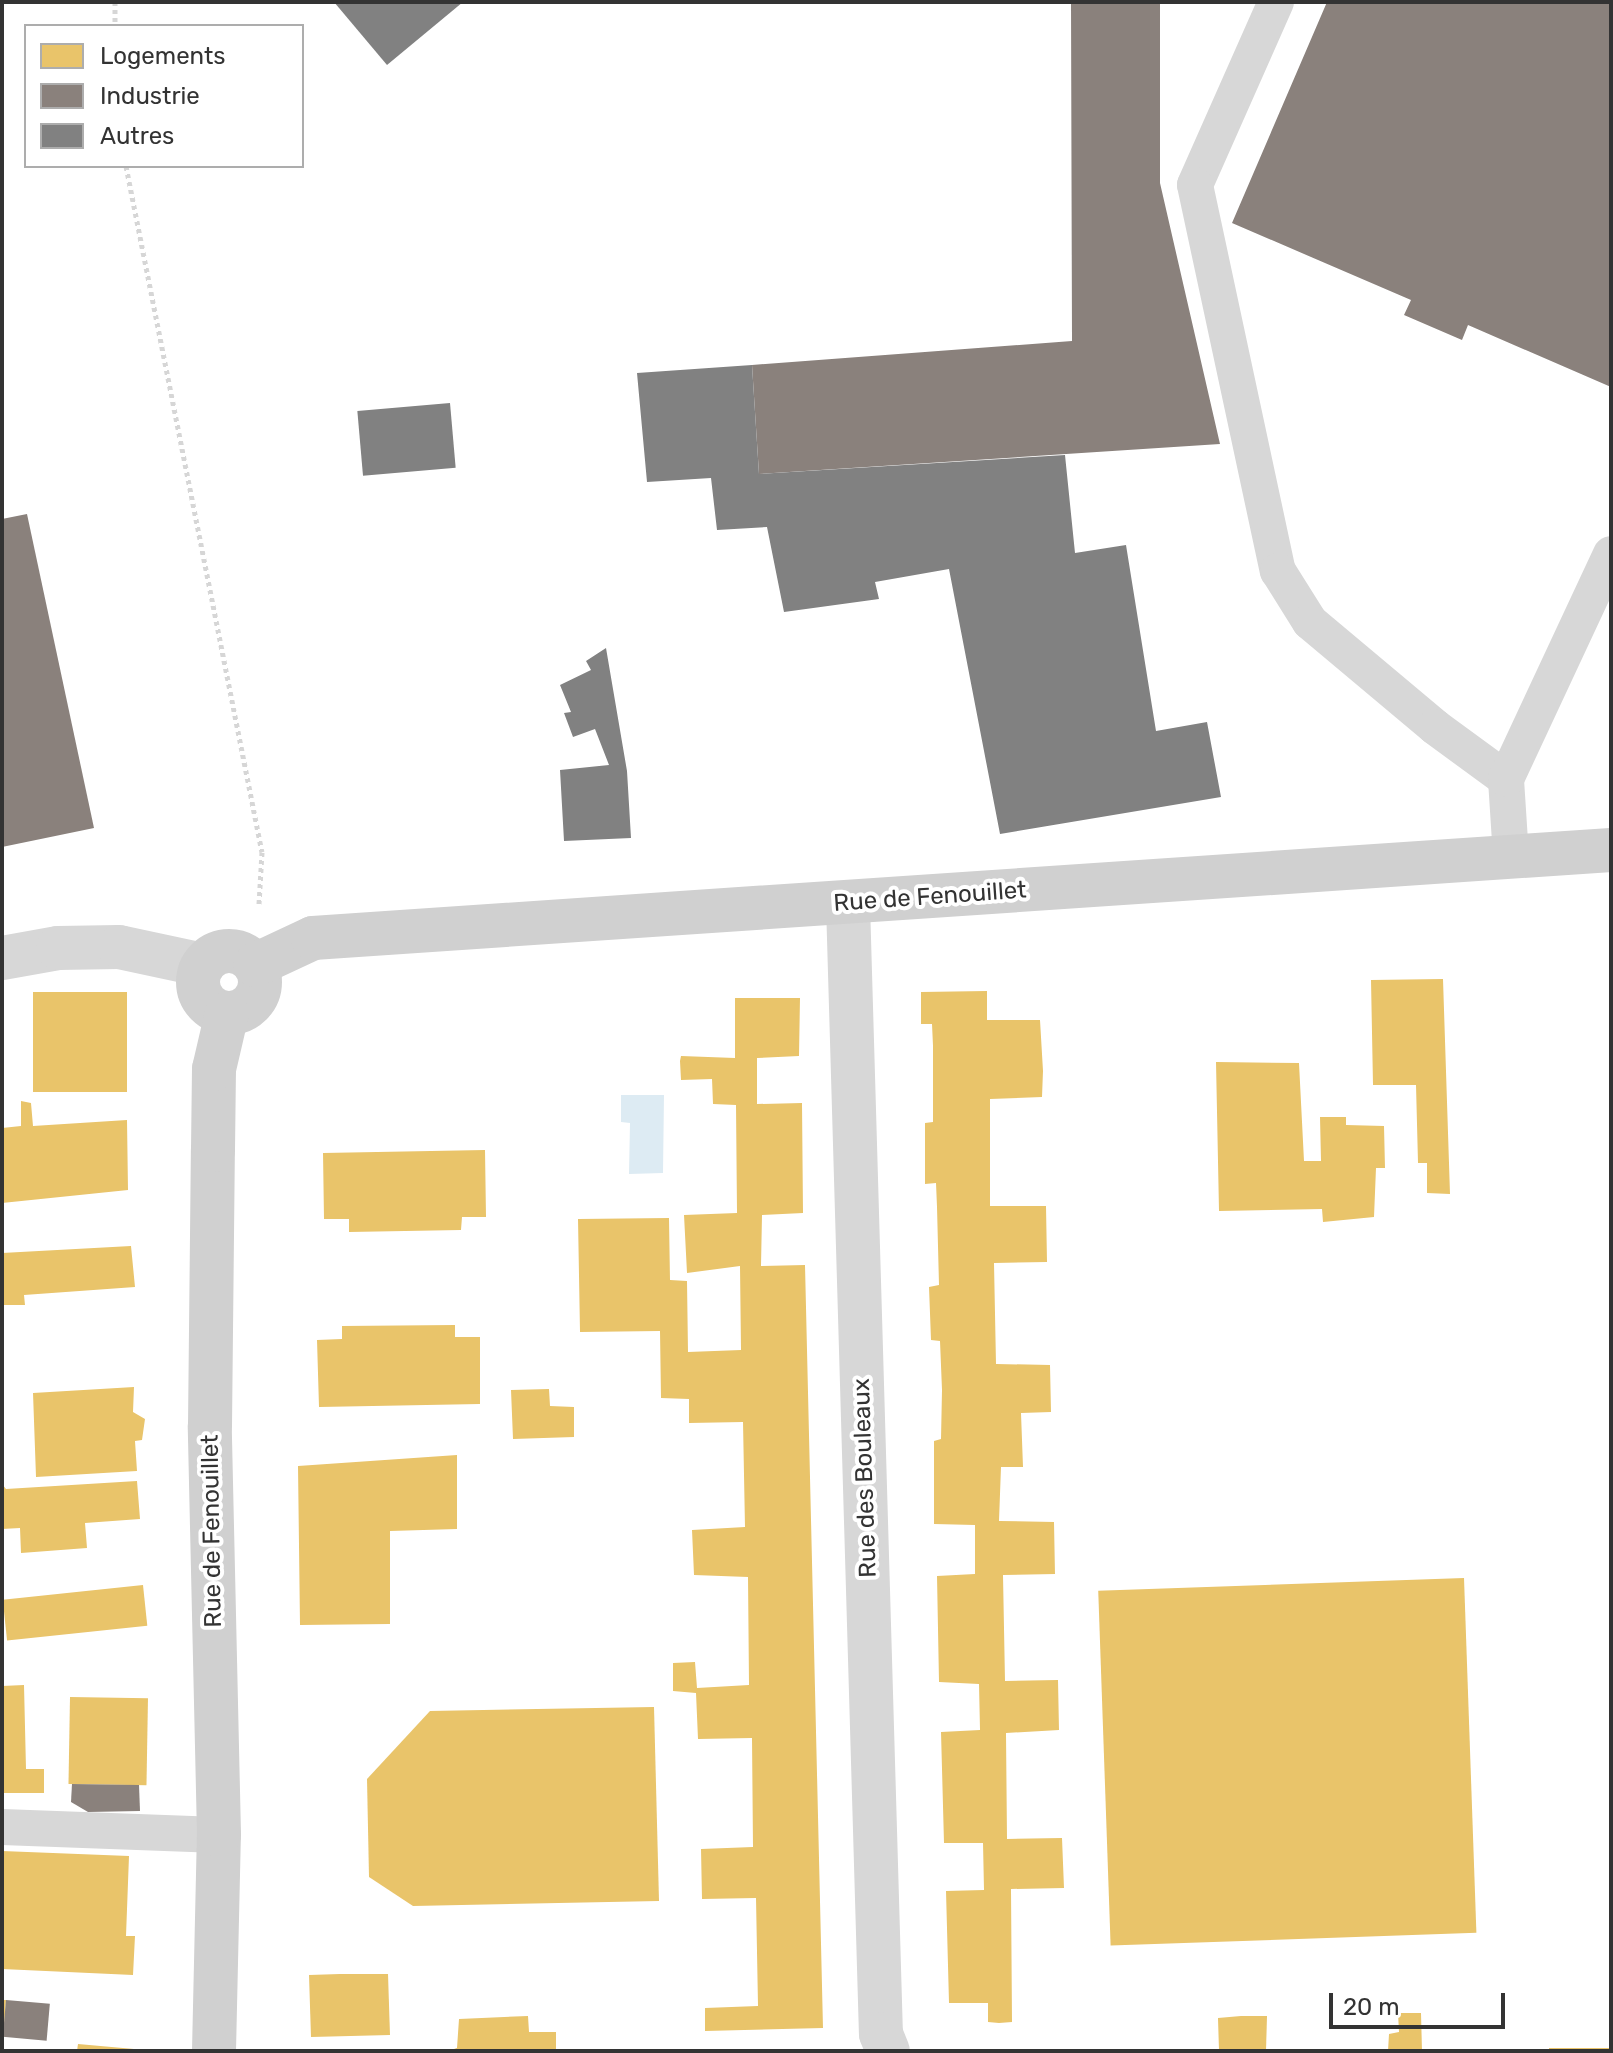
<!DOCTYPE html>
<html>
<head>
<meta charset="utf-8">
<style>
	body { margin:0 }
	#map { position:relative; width:1613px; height:2053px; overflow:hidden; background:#fff; font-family:Rubik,sans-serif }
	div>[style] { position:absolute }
	.water>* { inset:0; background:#ddebf3 }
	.homes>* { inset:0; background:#e9c46a; transform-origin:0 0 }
	.industry>* { inset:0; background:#8a817c; transform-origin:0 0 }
	.building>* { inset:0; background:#818181; transform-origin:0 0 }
	.path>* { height:5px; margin-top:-2.5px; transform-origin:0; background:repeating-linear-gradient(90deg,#d6d6d6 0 4px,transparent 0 8px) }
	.lane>* { height:36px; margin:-18px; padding:0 18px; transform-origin:18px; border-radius:18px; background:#d7d7d7 }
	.street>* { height:44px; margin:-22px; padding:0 22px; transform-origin:22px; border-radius:22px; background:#d7d7d7 }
	.secondary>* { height:44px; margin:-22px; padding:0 22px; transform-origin:22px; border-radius:22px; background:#d0d0d0 }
	.secondary>.ring { margin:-22px; padding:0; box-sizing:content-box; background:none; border:44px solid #d0d0d0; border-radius:50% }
	span { translate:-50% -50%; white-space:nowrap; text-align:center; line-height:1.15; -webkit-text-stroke:8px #fff; paint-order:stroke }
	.street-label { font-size:24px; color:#333 }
	.frame { position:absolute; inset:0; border:4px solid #333; pointer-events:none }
	.legend { position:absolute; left:24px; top:24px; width:280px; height:144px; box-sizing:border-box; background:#fff; border:2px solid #adadad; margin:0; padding:10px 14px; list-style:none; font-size:24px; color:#333 }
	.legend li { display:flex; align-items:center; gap:16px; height:40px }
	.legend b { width:40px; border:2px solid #adadad }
	.scale { position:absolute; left:1329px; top:1993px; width:176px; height:36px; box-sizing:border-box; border:4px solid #333; border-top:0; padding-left:10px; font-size:24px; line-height:28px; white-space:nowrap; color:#333; -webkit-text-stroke:6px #fff; paint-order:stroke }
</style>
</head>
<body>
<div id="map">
	<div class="water">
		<div style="clip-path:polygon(621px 1095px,664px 1095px,663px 1173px,629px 1174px,630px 1123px,621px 1122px)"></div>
	</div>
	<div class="homes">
		<div style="clip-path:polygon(1443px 979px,1450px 1194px,1427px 1193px,1427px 1163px,1418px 1163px,1416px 1085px,1373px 1085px,1371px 980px)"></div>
		<div style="clip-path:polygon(987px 991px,987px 1020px,1040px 1020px,1043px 1071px,1042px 1097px,990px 1099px,990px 1206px,1046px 1206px,1047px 1262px,994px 1263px,996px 1364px,1050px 1365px,1051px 1412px,1021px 1413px,1023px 1467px,1001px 1467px,999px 1521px,1054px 1522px,1055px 1574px,1003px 1575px,1005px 1681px,1058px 1680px,1059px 1730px,1006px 1733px,1007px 1839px,1062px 1838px,1064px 1888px,1011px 1889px,1012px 2022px,999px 2023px,988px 2022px,988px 2003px,949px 2003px,946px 1891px,984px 1890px,983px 1843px,944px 1843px,941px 1732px,980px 1730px,979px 1684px,939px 1682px,937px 1576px,975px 1574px,975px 1525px,934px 1524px,934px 1441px,941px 1439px,942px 1390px,940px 1341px,931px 1340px,929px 1287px,939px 1285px,937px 1207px,936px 1183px,925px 1184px,925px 1123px,933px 1122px,933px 1046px,932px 1024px,921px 1024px,921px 992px)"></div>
		<div style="left:33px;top:992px;width:94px;height:100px"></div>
		<div style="clip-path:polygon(735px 998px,800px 998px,799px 1056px,757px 1058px,757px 1104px,802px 1103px,803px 1213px,762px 1215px,761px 1266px,805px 1265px,823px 2028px,705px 2031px,705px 2008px,758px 2006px,756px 1898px,702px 1899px,701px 1849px,753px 1847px,752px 1738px,698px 1739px,696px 1693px,673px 1691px,673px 1663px,695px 1662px,697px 1688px,749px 1685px,748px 1577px,694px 1575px,692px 1530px,745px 1527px,743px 1422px,689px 1423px,689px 1399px,661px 1398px,660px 1331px,580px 1332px,578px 1219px,669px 1218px,670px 1280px,687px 1281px,688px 1352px,741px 1350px,740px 1266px,687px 1273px,684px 1215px,737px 1213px,736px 1105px,713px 1104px,712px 1079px,681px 1080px,680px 1061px,681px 1056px,735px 1058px)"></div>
		<div style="clip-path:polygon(1216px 1062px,1299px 1063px,1304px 1161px,1321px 1161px,1320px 1117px,1346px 1117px,1346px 1125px,1384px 1126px,1385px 1168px,1376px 1168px,1374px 1217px,1323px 1222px,1322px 1209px,1219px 1211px)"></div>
		<div style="clip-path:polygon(21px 1101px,31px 1103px,33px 1126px,127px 1120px,128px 1190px,2px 1203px,2px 1128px,21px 1126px)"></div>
		<div style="clip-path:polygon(485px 1150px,486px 1217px,462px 1217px,461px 1230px,349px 1232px,349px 1219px,324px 1219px,323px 1153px)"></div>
		<div style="clip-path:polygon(131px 1246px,135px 1287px,24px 1295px,25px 1305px,2px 1305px,2px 1253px)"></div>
		<div style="clip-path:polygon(455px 1325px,455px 1337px,480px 1337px,480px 1404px,319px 1407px,317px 1340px,342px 1339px,342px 1326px)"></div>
		<div style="clip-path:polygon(134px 1387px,133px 1412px,145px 1419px,142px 1440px,135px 1441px,137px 1471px,36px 1477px,33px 1393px)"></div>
		<div style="clip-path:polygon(549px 1389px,550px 1406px,574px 1407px,574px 1437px,513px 1439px,511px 1390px)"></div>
		<div style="clip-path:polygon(457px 1455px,457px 1529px,390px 1531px,390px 1624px,300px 1625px,298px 1466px)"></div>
		<div style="clip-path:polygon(137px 1481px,140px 1519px,85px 1523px,87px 1548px,21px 1553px,20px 1528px,2px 1529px,2px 1484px,6px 1489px)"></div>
		<div style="left:1464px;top:1578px;width:355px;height:366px;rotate:88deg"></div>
		<div style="left:143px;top:1585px;width:41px;height:141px;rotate:84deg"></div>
		<div style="clip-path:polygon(24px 1685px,26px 1769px,44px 1769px,44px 1793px,2px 1793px,2px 1686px)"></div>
		<div style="left:70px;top:1697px;width:78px;height:87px;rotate:1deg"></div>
		<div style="clip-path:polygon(654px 1707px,659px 1901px,413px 1906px,369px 1877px,367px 1779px,430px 1711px)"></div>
		<div style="clip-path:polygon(2px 1851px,129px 1856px,126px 1936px,135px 1936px,133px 1975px,2px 1969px)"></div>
		<div style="clip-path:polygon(340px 1974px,388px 1974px,390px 2035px,311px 2037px,309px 1975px)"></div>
		<div style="clip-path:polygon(2px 2000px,6px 2000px,4px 2029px,2px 2029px)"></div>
		<div style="clip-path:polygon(1398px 2013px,1421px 2013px,1422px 2051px,1388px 2051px,1389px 2034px,1399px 2032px)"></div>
		<div style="clip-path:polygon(528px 2016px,529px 2032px,556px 2032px,556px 2051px,448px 2051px,457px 2048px,459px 2019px)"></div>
		<div style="clip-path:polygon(1241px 2016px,1267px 2016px,1266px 2051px,1219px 2051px,1218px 2018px)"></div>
		<div style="clip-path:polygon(78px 2044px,134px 2049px,134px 2051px,77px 2051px)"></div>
		<div style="left:1549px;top:2048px;width:62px;height:3px"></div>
	</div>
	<div class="industry">
		<div style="clip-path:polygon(1071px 2px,1160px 2px,1160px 183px,1220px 444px,759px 474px,752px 365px,1072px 341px)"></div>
		<div style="clip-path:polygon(1327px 2px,1611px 2px,1611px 387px,1468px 325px,1462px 340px,1404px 315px,1411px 300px,1232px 223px)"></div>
		<div style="clip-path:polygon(27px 514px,94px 828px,2px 847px,2px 519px)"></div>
		<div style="clip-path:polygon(72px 1784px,139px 1785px,140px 1811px,88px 1812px,71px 1802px)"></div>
		<div style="left:6px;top:2000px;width:44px;height:37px;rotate:5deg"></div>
	</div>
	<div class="building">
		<div style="clip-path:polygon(334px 2px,463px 2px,387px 65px)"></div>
		<div style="clip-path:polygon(752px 365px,759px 474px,1065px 455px,1075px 553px,1126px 545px,1156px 731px,1207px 722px,1221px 797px,1000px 834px,949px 569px,875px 582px,879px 599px,784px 612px,767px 527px,717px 530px,711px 478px,647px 482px,637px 373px)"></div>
		<div style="left:450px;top:403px;width:65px;height:93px;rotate:85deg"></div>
		<div style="clip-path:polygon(606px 648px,627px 771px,631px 838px,564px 841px,560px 770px,609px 765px,595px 729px,573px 737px,564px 713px,571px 712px,560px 685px,591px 670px,586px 661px)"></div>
	</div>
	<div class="path">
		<div style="left:115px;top:2px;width:24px;rotate:90deg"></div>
		<div style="left:126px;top:166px;width:699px;rotate:78.79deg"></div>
		<div style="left:262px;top:852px;width:52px;rotate:93.3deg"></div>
	</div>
	<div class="lane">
		<div style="left:1276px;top:2px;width:200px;rotate:113.9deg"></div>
		<div style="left:1195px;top:185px;width:395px;rotate:77.9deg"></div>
		<div style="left:1278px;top:571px;width:60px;rotate:57.9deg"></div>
		<div style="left:1310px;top:622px;width:163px;rotate:40deg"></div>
		<div style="left:1435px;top:727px;width:88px;rotate:36.2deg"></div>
		<div style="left:1511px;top:857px;width:78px;rotate:-93.7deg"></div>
		<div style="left:1506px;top:779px;width:248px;rotate:-65deg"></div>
		<div style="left:2px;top:1827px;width:217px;rotate:2.1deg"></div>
	</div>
	<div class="street">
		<div style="left:848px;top:904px;width:1130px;rotate:88.33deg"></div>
		<div style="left:881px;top:2034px;width:18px;rotate:68deg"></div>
		<div style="left:2px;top:958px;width:57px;rotate:-10.1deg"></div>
		<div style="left:58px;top:948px;width:61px;rotate:-0.9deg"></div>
		<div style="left:119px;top:947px;width:86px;rotate:12.1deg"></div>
	</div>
	<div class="secondary">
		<div class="ring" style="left:198px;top:951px;width:18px;height:18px"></div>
		<div style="left:255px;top:965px;width:64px;rotate:-25deg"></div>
		<div style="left:313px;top:938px;width:1301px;rotate:-3.88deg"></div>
		<div style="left:214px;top:2051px;width:216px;rotate:-88.7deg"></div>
		<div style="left:219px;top:1835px;width:409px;rotate:-91.3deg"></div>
		<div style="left:210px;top:1426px;width:276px;rotate:-89.4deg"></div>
		<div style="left:213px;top:1150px;width:81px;rotate:-89.3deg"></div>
		<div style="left:214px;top:1069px;width:57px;rotate:-76.9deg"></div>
	</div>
	<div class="street-label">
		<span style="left:930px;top:897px;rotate:-4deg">Rue de Fenouillet</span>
		<span style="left:865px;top:1478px;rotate:-92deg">Rue des Bouleaux</span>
		<span style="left:212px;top:1531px;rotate:-91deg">Rue de Fenouillet</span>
	</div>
	<div class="frame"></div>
	<ul class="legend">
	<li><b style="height:22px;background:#e9c46a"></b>Logements</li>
	<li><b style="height:22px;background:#8a817c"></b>Industrie</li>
	<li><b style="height:22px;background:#818181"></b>Autres</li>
	</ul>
	<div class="scale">20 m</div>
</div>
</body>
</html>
